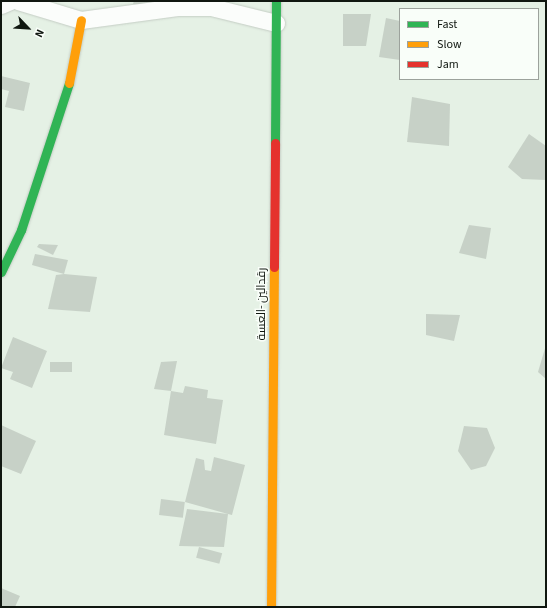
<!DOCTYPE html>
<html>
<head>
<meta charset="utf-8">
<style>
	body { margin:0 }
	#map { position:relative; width:547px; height:608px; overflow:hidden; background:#e5f1e5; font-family:"Source Sans 3",Cairo,sans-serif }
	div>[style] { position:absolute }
	.building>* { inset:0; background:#c7d1c7; transform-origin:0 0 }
	.roads { filter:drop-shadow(0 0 1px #c4cdc4) drop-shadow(0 0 1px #c4cdc4) }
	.street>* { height:17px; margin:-8.5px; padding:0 8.5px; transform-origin:8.5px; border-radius:8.5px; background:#fbfdfb }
	.fast>* { height:9px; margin:-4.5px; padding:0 4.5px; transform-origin:4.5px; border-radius:4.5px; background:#30b455 }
	.slow>* { height:9px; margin:-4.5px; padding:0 4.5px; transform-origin:4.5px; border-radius:4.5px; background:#ff9f0a }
	.jam>* { height:9px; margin:-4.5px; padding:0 4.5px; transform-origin:4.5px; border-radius:4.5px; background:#e5322d }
	span { translate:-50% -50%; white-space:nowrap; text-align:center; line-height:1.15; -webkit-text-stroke:3px #f9fef9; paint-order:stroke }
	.street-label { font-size:12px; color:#101710 }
	.frame { position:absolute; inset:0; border:2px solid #101710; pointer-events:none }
	.legend { position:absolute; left:399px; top:8px; width:140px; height:72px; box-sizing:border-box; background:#f9fef9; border:1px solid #9ca29c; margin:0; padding:5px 7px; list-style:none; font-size:12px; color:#101710 }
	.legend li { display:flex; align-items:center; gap:8px; height:20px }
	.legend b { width:20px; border:1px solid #9ca29c }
	.north { position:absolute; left:8px; top:8px; width:40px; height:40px; -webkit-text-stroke:3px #f9fef9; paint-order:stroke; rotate:115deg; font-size:11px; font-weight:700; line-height:16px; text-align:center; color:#101710 }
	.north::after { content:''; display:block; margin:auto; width:14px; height:18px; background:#101710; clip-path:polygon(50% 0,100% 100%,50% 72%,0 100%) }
</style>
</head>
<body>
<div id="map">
	<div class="building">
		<div style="clip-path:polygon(134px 1px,152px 1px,150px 8px,133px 4px)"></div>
		<div style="clip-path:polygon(343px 14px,371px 14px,366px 46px,343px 46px)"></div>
		<div style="clip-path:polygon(386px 18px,400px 21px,400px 60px,379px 57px)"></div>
		<div style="clip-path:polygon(1px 76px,30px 83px,24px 111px,5px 107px,9px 91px,1px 89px)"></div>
		<div style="clip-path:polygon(412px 97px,450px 104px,449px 146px,407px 142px)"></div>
		<div style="clip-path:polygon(529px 134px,546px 146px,546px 180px,522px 179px,508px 167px)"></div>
		<div style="clip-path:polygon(469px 225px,491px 228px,486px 259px,459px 253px)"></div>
		<div style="clip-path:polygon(39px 244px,58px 245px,53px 255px,37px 247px)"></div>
		<div style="clip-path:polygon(35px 254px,68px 260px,64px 274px,32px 265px)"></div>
		<div style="clip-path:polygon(64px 274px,97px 277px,90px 312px,48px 309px,56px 275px)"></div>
		<div style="clip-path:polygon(426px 314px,460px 315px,454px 341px,426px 335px)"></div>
		<div style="clip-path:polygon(13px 337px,47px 351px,32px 388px,10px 379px,13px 372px,1px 368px)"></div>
		<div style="clip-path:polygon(546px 345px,546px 379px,538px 372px)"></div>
		<div style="clip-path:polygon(177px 361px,171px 391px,154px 389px,161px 362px)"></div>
		<div style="left:50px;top:362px;width:22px;height:10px"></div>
		<div style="clip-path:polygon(185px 386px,208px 390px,207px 398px,223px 400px,216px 444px,164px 435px,171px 391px,183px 393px)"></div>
		<div style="clip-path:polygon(1px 425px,36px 441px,21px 474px,1px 466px)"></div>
		<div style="clip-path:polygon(464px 426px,487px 428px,495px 448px,486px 466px,471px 470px,458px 451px)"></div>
		<div style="clip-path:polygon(214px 457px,245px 465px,232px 515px,228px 514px,224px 547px,179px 546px,187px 509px,228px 514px,185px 502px,196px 458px,204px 460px,205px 470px,211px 471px)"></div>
		<div style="left:161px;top:499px;width:24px;height:16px;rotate:7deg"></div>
		<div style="left:199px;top:547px;width:24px;height:11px;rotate:15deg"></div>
		<div style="clip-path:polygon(1px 588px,20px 596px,15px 607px,1px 607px)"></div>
	</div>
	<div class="roads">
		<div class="street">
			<div style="left:18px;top:1px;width:66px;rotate:16.8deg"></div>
			<div style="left:81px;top:20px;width:97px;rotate:-7.7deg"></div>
			<div style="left:177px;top:7px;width:34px"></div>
			<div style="left:211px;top:7px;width:67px;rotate:13.8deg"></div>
			<div style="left:1px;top:5px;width:10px;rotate:-24deg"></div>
		</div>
		<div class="fast">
			<div style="left:275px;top:143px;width:142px;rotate:-89.6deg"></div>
			<div style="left:1px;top:272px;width:47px;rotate:-64.5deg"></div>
			<div style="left:21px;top:230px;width:155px;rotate:-71.9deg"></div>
		</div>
		<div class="slow">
			<div style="left:69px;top:83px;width:64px;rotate:-79.2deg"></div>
			<div style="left:271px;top:607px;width:340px;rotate:-89.5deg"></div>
		</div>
		<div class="jam">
			<div style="left:274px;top:267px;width:124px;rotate:-89.5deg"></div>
		</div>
	</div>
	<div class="street-label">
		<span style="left:262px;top:304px;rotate:-90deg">رقدالين -العسة</span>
	</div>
	<div class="frame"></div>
	<ul class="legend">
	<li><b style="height:5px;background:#30b455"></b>Fast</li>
	<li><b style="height:5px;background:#ff9f0a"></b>Slow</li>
	<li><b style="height:5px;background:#e5322d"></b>Jam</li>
	</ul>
	<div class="north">N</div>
</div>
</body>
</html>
